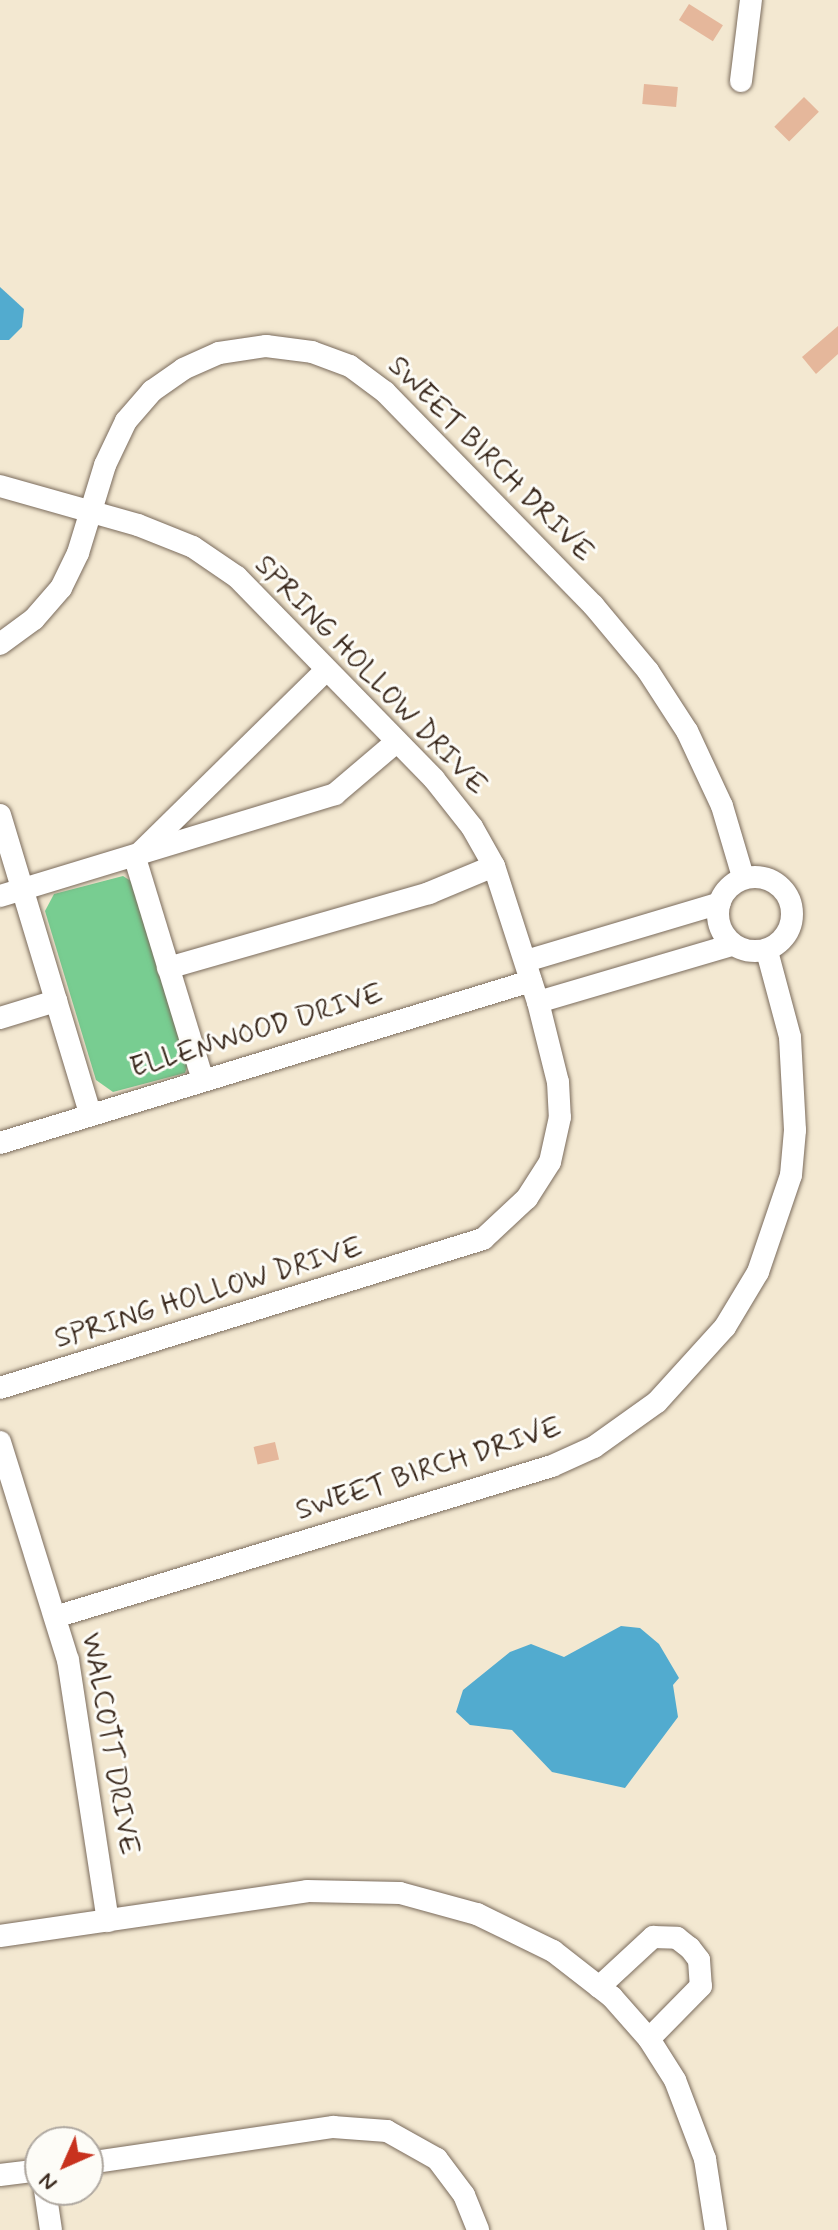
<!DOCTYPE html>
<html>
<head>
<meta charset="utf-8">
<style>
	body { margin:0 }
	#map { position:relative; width:838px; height:2230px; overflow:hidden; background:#f3e8d1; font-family:Mynerve,sans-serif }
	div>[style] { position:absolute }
	.green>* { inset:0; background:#78cd91 }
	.water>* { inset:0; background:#52abcf }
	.building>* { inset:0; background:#e5b79b; transform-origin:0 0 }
	.roads { filter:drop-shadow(0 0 2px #7b6c5d) drop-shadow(0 0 2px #7b6c5d) }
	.minor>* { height:22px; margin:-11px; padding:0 11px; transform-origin:11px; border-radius:11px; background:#fff }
	.minor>.ring { margin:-11px; padding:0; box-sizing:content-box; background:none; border:22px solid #fff; border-radius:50% }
	span { translate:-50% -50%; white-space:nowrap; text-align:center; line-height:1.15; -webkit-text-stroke:6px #fdfcf7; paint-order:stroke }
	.street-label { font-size:28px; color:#3b2a1e }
	.north { position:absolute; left:24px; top:2126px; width:80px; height:80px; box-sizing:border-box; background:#fdfcf7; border:2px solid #afa8a0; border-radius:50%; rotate:225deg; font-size:22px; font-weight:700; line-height:32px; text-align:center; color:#3b2a1e }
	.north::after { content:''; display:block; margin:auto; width:28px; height:36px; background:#c8321e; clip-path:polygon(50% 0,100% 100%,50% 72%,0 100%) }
</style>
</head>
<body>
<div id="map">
	<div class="green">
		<div style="clip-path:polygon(123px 876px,137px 885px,191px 1055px,185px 1073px,113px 1092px,96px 1080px,45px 911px,54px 894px)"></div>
	</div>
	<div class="water">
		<div style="clip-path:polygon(0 287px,24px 309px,22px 327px,9px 340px,0 340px)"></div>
		<div style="clip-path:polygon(621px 1626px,640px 1628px,659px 1644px,679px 1678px,673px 1685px,678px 1717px,625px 1788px,552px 1772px,512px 1730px,470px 1725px,456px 1712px,463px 1690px,510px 1652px,531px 1644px,564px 1657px)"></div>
	</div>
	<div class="building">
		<div style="left:689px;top:4px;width:40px;height:19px;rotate:32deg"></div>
		<div style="left:644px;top:84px;width:34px;height:20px;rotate:5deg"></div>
		<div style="left:804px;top:97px;width:21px;height:42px;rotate:45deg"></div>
		<div style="clip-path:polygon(838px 326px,838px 354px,816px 374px,802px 357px)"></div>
		<div style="left:275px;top:1442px;width:18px;height:22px;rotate:77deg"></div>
	</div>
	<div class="roads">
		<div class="minor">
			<div style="left:741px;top:81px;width:82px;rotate:-83deg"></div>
			<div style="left:0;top:486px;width:143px;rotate:15.8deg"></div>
			<div style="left:138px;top:525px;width:59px;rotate:21.8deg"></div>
			<div style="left:193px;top:547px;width:53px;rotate:34.3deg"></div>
			<div style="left:237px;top:577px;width:282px;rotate:45.7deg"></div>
			<div style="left:434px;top:779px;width:61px;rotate:51.6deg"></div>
			<div style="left:472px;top:827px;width:45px;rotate:60.6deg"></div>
			<div style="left:494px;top:866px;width:143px;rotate:72.1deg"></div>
			<div style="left:538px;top:1002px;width:82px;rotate:76deg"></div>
			<div style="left:558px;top:1082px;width:35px;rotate:87deg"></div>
			<div style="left:560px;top:1117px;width:46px;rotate:102.5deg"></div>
			<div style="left:550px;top:1162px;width:43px;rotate:122.6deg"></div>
			<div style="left:527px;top:1198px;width:60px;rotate:137deg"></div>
			<div style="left:483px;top:1239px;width:505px;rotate:162.86deg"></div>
			<div style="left:0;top:644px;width:42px;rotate:-36.3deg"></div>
			<div style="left:34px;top:619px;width:41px;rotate:-48.9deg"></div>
			<div style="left:61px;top:588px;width:39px;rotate:-64deg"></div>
			<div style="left:78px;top:553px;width:92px;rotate:-72.9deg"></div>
			<div style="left:105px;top:465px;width:49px;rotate:-64.5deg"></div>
			<div style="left:126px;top:421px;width:40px;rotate:-49deg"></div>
			<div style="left:152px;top:391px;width:38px;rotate:-35deg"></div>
			<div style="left:183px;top:369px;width:39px;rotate:-24deg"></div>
			<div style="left:219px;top:353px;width:48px;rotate:-8.5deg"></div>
			<div style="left:266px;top:346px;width:46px;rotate:7.4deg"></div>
			<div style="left:312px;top:352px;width:40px;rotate:20.2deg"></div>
			<div style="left:350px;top:366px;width:44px;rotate:36.6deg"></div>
			<div style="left:385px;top:392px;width:298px;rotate:45.7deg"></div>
			<div style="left:593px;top:605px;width:86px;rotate:50.2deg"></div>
			<div style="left:648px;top:671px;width:72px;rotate:57deg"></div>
			<div style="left:687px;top:731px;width:83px;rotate:65deg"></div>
			<div style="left:722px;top:806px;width:74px;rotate:73.5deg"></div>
			<div style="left:0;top:815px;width:312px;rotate:73.2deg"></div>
			<div style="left:139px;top:854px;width:262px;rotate:-44.5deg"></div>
			<div style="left:135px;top:858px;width:232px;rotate:73deg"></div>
			<div class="ring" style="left:718px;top:877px;width:52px;height:52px"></div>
			<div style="left:0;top:896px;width:350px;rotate:-16.9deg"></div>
			<div style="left:335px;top:794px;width:80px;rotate:-40.4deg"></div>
			<div style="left:526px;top:961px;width:202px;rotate:-16.6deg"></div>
			<div style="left:168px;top:968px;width:272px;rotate:-16deg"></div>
			<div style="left:429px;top:893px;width:70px;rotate:-22.6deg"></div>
			<div style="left:538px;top:1002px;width:202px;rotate:-16.4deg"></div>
			<div style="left:0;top:1018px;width:59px;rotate:-16.9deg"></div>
			<div style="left:0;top:1143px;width:555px;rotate:-16.97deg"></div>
			<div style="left:0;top:1442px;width:228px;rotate:72.7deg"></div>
			<div style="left:68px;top:1660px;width:264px;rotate:81.3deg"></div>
			<div style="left:55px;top:1617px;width:519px;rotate:-16.9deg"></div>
			<div style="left:552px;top:1466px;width:46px;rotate:-24.3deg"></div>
			<div style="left:594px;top:1447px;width:77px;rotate:-35.5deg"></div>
			<div style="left:657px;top:1402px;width:101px;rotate:-47.8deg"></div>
			<div style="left:725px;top:1327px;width:64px;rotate:-59deg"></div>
			<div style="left:758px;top:1272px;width:102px;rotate:-71.2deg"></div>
			<div style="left:791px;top:1175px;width:45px;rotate:-84.9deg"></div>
			<div style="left:795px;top:1130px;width:93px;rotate:-93.1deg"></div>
			<div style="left:790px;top:1037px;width:89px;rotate:-105deg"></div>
			<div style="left:0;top:1936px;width:310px;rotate:-8.3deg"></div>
			<div style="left:307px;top:1891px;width:93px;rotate:1.2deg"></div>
			<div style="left:400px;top:1893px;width:80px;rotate:15.3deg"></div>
			<div style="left:477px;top:1914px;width:85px;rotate:26deg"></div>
			<div style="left:553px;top:1951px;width:75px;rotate:37.9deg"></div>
			<div style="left:612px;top:1997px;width:56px;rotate:48.6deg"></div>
			<div style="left:649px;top:2039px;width:49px;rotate:57.6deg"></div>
			<div style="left:675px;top:2080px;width:85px;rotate:69.2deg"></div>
			<div style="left:705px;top:2159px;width:72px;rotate:81.2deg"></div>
			<div style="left:599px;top:1987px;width:74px;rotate:-42.8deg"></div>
			<div style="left:653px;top:1937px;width:24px;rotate:2deg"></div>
			<div style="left:677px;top:1938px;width:16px;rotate:38deg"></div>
			<div style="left:690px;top:1948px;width:15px;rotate:53deg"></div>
			<div style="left:699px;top:1960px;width:26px;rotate:86deg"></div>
			<div style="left:701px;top:1986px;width:74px;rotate:134.5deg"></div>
			<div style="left:88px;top:2163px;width:248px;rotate:-8.4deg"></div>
			<div style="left:333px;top:2127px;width:54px;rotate:4.2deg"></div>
			<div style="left:387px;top:2131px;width:57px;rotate:29.2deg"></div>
			<div style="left:437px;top:2159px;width:45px;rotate:53.1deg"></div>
			<div style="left:464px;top:2195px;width:38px;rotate:68deg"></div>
			<div style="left:0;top:2175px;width:40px;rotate:-7.1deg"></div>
			<div style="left:45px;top:2190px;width:40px;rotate:81.5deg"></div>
		</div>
	</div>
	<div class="street-label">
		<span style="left:490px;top:460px;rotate:45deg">SWEET BIRCH DRIVE</span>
		<span style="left:370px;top:676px;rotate:46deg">SPRING HOLLOW DRIVE</span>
		<span style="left:257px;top:1032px;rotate:-17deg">ELLENWOOD DRIVE</span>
		<span style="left:209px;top:1294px;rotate:-17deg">SPRING HOLLOW DRIVE</span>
		<span style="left:429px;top:1470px;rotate:-18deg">SWEET BIRCH DRIVE</span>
		<span style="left:109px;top:1744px;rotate:80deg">WALCOTT DRIVE</span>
	</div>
	<div class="north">N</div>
</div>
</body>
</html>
